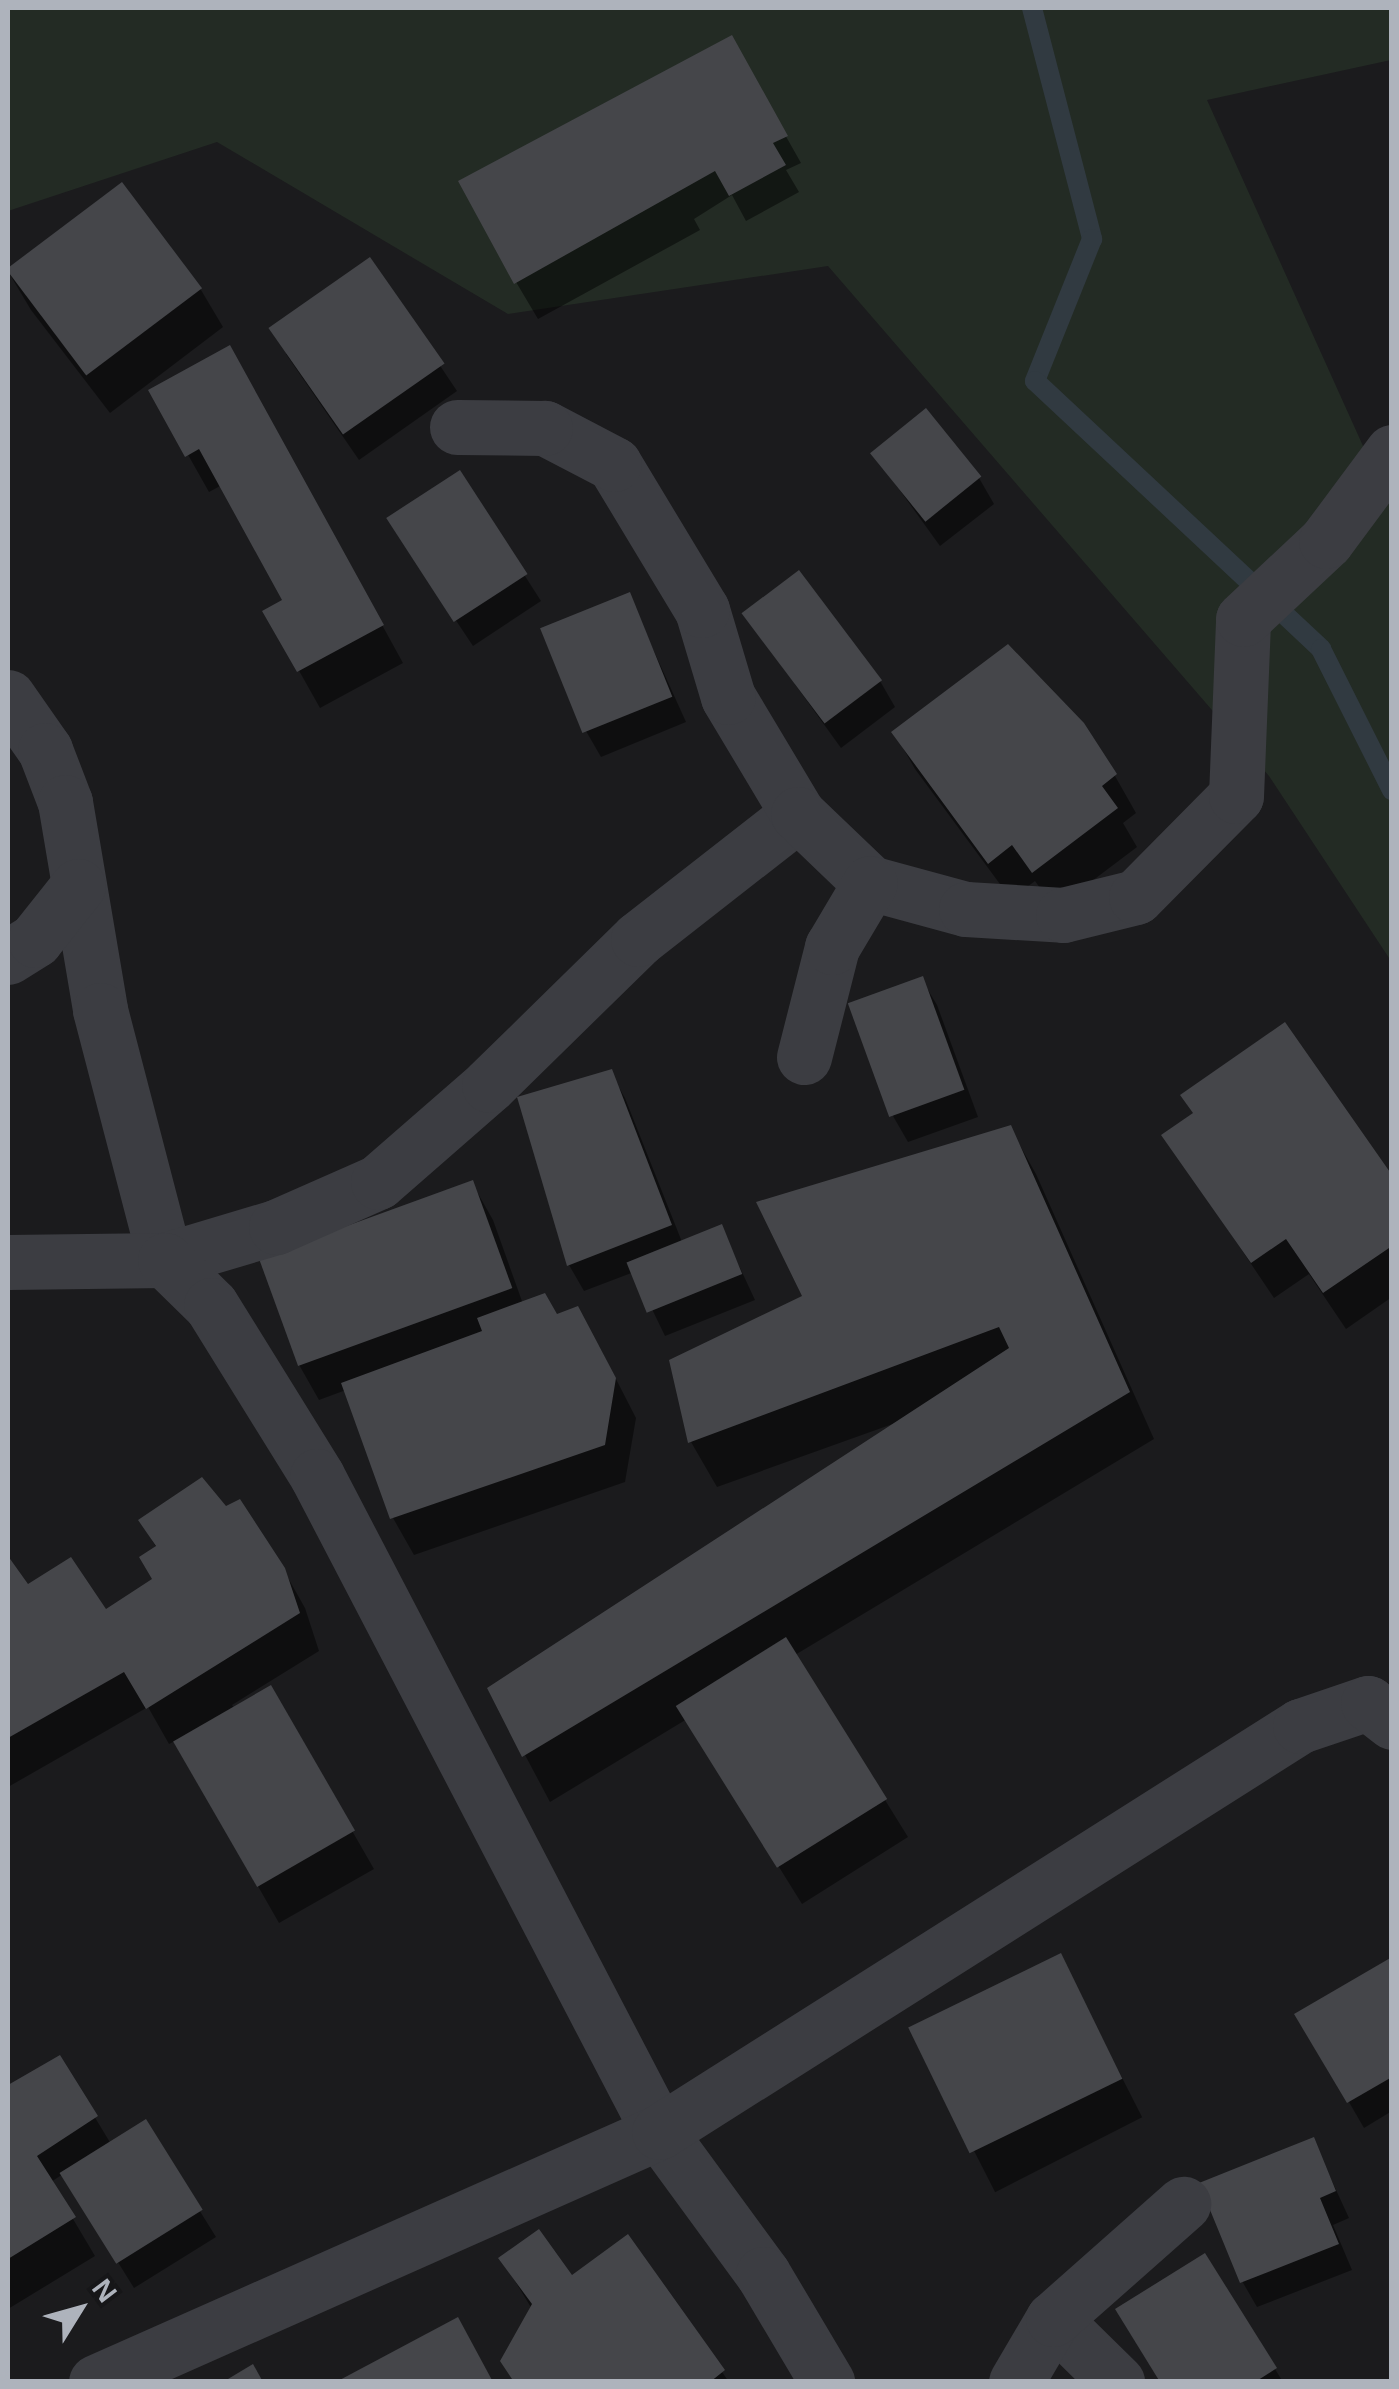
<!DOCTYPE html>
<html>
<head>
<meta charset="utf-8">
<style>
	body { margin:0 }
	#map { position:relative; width:1399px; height:2389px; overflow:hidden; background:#1b1b1d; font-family:Helvetica,sans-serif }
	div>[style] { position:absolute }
	.green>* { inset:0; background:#232b24 }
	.shadow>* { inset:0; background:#0007; transform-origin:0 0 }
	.stream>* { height:20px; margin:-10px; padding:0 10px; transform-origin:10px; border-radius:10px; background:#313a41 }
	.building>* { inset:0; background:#45464a; transform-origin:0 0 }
	.minor>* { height:55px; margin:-27.5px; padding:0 27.5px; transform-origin:27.5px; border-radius:27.5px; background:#3c3d42 }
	span { translate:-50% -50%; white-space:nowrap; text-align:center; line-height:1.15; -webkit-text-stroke:9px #161618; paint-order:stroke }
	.frame { position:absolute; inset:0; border:10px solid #aeb3bc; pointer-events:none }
	.north { position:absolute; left:30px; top:2259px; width:100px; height:100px; -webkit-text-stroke:8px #161618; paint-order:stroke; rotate:53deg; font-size:28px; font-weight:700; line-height:40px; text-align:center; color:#aeb3bc }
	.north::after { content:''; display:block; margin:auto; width:35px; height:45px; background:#aeb3bc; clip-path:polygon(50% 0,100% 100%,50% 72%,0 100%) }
</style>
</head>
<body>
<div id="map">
	<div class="green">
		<div style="clip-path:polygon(8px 8px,1391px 8px,1391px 60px,1207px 100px,1391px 508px,1391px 961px,1269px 776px,828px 266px,508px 314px,217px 142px,8px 211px)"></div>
	</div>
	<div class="shadow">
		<div style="clip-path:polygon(731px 39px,801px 163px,786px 170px,799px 192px,746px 221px,732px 195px,694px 219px,700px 230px,538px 319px,516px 282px)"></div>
		<div style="clip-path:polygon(121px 185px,201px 290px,223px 327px,110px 413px,31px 310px,9px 273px)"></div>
		<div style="clip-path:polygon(370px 261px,457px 391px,359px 460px,286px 354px)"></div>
		<div style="clip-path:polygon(250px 385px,403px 663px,320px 708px,266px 612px,286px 601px,222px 485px,209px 492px,152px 391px)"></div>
		<div style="clip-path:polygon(873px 453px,979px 478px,994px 504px,940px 546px)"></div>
		<div style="clip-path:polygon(459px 473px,541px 601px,473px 646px,405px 544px)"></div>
		<div style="clip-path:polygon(629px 596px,686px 722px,601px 757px,586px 731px)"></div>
		<div style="clip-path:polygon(745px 615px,880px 681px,895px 707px,841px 748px)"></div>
		<div style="clip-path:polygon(894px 732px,1115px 776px,1136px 813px,1123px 823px,1137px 847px,1055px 909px,1035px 881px,1011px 899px,915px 769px)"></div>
		<div style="clip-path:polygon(922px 980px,937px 1005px,978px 1117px,908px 1142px,893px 1116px)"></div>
		<div style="clip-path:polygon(610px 1072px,625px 1098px,682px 1242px,721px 1227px,755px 1300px,665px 1336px,634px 1272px,584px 1291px,569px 1265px)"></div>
		<div style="clip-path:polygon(1010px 1128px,1036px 1174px,1154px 1439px,795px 1655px,908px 1837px,802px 1904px,687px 1719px,550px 1802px,490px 1689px,901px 1421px,717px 1487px,691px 1442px)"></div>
		<div style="clip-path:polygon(1165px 1136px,1392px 1180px,1392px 1297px,1346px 1329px,1309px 1274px,1274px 1298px)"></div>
		<div style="clip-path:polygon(472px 1183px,493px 1220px,523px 1304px,556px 1317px,599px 1346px,636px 1418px,625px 1482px,414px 1555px,393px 1518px,346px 1390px,319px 1400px,298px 1363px)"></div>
		<div style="clip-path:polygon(141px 1521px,283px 1569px,305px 1608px,319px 1651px,232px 1705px,235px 1709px,270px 1688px,374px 1869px,279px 1923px,175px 1741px,169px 1744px,148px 1707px,8px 1787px,8px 1560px,27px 1588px,106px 1613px,155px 1580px,157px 1549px)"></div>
		<div style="left:1060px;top:1956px;width:181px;height:165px;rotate:63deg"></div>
		<div style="clip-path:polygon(1392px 1960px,1392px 2111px,1364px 2128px,1298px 2014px)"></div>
		<div style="clip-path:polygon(59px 2058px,111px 2144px,145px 2123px,216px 2237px,134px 2288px,63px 2174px,51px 2182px,95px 2256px,8px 2309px,8px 2088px)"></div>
		<div style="clip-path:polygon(1313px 2140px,1349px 2218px,1333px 2225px,1352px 2270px,1257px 2307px,1242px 2281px)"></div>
		<div style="clip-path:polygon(628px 2238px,729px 2382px,515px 2382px,532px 2309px,501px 2258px,572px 2279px)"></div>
		<div style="clip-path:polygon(1205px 2256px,1283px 2382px,1162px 2382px)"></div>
	</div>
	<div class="stream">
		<div style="left:1032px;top:8px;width:239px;rotate:75.4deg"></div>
		<div style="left:1092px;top:239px;width:153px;rotate:111.9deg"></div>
		<div style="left:1035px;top:381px;width:392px;rotate:43.1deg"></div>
		<div style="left:1321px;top:649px;width:158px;rotate:63.3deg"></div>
	</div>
	<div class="building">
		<div style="clip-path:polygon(732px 35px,788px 136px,773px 143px,786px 165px,729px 196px,715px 171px,514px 284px,458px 181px)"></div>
		<div style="left:122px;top:182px;width:133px;height:145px;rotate:53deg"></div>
		<div style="left:370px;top:257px;width:130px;height:124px;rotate:55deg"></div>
		<div style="clip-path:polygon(230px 345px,384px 625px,297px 672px,262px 611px,282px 600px,199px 449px,185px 457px,148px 390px)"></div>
		<div style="left:926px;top:408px;width:88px;height:72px;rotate:51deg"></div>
		<div style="left:460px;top:470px;width:124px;height:88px;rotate:57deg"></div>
		<div style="left:799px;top:570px;width:138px;height:72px;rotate:53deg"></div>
		<div style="left:630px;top:592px;width:113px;height:97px;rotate:68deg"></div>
		<div style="clip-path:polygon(1008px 644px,1084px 723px,1117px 774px,1102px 786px,1118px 808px,1032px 873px,1012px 845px,988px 864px,891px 732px)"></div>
		<div style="left:923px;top:976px;width:121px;height:80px;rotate:70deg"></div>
		<div style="clip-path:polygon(1285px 1022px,1392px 1175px,1392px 1246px,1323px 1293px,1286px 1239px,1251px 1263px,1161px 1135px,1193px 1113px,1180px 1095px)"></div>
		<div style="clip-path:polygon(612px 1069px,672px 1225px,567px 1266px,517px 1097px)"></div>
		<div style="clip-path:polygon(1011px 1125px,1130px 1392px,522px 1757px,487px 1688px,1009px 1348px,999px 1327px,688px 1443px,669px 1360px,802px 1296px,756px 1202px)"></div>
		<div style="left:473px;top:1180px;width:115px;height:228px;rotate:70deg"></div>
		<div style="left:722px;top:1224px;width:54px;height:103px;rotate:68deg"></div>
		<div style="clip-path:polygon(545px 1293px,557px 1314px,578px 1306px,616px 1378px,605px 1445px,390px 1519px,341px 1383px,482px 1331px,477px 1318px)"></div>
		<div style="clip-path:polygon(202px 1477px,226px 1506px,240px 1499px,285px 1568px,300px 1613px,146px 1709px,124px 1672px,8px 1738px,8px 1556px,28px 1584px,71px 1557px,106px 1609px,152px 1579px,139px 1557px,156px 1546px,138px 1520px)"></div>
		<div style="left:786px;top:1637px;width:191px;height:130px;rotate:58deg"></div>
		<div style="left:271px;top:1685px;width:168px;height:113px;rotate:60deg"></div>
		<div style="left:1061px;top:1953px;width:140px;height:170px;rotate:64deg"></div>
		<div style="clip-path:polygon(1392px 1957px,1392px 2077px,1347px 2103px,1294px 2014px)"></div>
		<div style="clip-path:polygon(60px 2055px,98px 2116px,37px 2156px,76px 2217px,8px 2259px,8px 2085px)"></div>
		<div style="left:146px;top:2119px;width:107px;height:102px;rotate:58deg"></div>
		<div style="clip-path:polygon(1314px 2137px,1336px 2191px,1320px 2198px,1339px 2244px,1240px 2283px,1199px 2183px)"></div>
		<div style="clip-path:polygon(539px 2229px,572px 2275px,628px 2234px,725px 2370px,710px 2382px,514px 2382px,500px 2361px,532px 2304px,498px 2258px)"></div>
		<div style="clip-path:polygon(1205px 2253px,1277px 2368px,1255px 2382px,1160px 2382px,1115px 2309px)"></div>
		<div style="clip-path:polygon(458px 2317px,493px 2382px,336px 2382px)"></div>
		<div style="clip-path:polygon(253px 2364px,263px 2382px,223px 2382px)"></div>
	</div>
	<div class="minor">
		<div style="left:8px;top:697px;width:65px;rotate:55.1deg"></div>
		<div style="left:45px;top:750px;width:56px;rotate:69deg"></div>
		<div style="left:65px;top:802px;width:211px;rotate:80.4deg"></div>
		<div style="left:100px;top:1010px;width:258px;rotate:75.4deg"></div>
		<div style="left:165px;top:1260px;width:116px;rotate:-16.6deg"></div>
		<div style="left:276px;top:1227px;width:111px;rotate:-23.8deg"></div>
		<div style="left:378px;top:1182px;width:147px;rotate:-41.1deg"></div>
		<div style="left:489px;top:1085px;width:209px;rotate:-44.4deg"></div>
		<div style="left:638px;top:939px;width:203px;rotate:-38deg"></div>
		<div style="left:798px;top:814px;width:136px;rotate:-120.9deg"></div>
		<div style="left:728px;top:697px;width:91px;rotate:-106.6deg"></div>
		<div style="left:702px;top:610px;width:170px;rotate:-121.1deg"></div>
		<div style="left:614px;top:464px;width:78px;rotate:-152.4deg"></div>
		<div style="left:545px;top:428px;width:88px;rotate:-179.3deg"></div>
		<div style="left:798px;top:814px;width:100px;rotate:43.8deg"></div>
		<div style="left:870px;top:883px;width:99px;rotate:15.2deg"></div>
		<div style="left:966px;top:909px;width:97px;rotate:3.5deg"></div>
		<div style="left:1063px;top:915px;width:75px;rotate:-13.9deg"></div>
		<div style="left:1136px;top:897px;width:142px;rotate:-45.3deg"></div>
		<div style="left:1236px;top:796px;width:177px;rotate:-87.7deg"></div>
		<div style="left:1243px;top:619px;width:114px;rotate:-43.2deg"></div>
		<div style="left:1326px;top:541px;width:111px;rotate:-53.4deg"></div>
		<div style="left:8px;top:957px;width:32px;rotate:-32deg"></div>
		<div style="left:35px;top:940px;width:69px;rotate:-51.5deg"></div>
		<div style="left:804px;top:1057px;width:114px;rotate:-75.7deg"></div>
		<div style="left:832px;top:947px;width:74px;rotate:-59.3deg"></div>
		<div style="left:8px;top:1262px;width:157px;rotate:-0.7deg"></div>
		<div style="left:165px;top:1260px;width:64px;rotate:44.4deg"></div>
		<div style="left:211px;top:1305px;width:201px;rotate:58.2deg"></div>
		<div style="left:317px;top:1476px;width:740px;rotate:62.47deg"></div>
		<div style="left:659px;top:2132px;width:176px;rotate:53.8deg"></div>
		<div style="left:763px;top:2274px;width:126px;rotate:59.3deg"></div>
		<div style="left:1053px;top:2319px;width:90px;rotate:44.5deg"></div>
		<div style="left:96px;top:2382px;width:616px;rotate:-23.94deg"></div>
		<div style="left:659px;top:2132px;width:759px;rotate:-32.35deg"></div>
		<div style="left:1300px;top:1726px;width:72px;rotate:-18.7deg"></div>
		<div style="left:1368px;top:1703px;width:31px;rotate:38deg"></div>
		<div style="left:1016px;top:2382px;width:73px;rotate:-59.6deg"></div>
		<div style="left:1053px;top:2319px;width:174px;rotate:-41.5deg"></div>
	</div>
	<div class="frame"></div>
	<div class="north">N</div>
</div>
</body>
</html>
